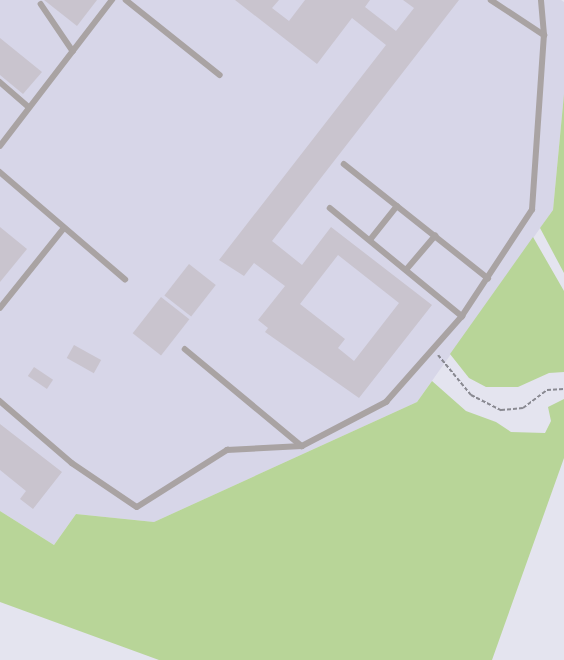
<!DOCTYPE html>
<html>
<head>
<meta charset="utf-8">
<style>
	body { margin:0 }
	#map { position:relative; width:564px; height:660px; overflow:hidden; background:#e4e4ef; font-family:"Golos Text",sans-serif }
	div>[style] { position:absolute }
	.built>* { inset:0; background:#d7d6e8 }
	.green>* { inset:0; background:#b8d598 }
	.building>* { inset:0; background:#c9c4ce; transform-origin:0 0 }
	.path>* { height:2px; margin-top:-1px; transform-origin:0; background:repeating-linear-gradient(90deg,#898991 0 4px,transparent 0 6px) }
	.service>* { height:5.5px; margin:-2.75px; padding:0 2.75px; transform-origin:2.75px; border-radius:2.75px; background:#a9a3a3 }
	span { translate:-50% -50%; white-space:nowrap; text-align:center; line-height:1.15; -webkit-text-stroke:4px #e4e4ef; paint-order:stroke }
</style>
</head>
<body>
<div id="map">
	<div class="built">
		<div style="clip-path:polygon(0 0,561px 0,564px 2px,564px 94px,553px 210px,417px 402px,154px 522px,76px 514px,54px 545px,0 511px)"></div>
	</div>
	<div class="green">
		<div style="clip-path:polygon(564px 94px,564px 273px,540px 228px,553px 210px)"></div>
		<div style="clip-path:polygon(533px 237px,564px 291px,564px 372px,549px 373px,518px 387px,486px 387px,469px 378px,450px 354px)"></div>
		<div style="clip-path:polygon(432px 381px,466px 411px,496px 422px,511px 432px,545px 433px,551px 421px,548px 407px,564px 399px,564px 458px,492px 660px,159px 660px,0 602px,0 511px,54px 545px,76px 514px,154px 522px,417px 402px)"></div>
	</div>
	<div class="building">
		<div style="clip-path:polygon(44px 0,97px 0,77px 26px)"></div>
		<div style="clip-path:polygon(evenodd,235px 0,279px 0,272px 8px,289px 21px,305px 0,370px 0,365px 7px,396px 31px,414px 8px,403px 0,459px 0,272px 241px,302px 265px,331px 227px,432px 305px,359px 398px,265px 332px,268px 328px,258px 320px,285px 286px,254px 263px,244px 276px,219px 260px,386px 45px,352px 18px,317px 64px,235px 0,338px 255px,399px 303px,354px 361px,338px 348px,345px 339px,300px 304px,338px 255px)"></div>
		<div style="clip-path:polygon(0 38px,42px 72px,23px 94px,0 75px)"></div>
		<div style="clip-path:polygon(0 227px,27px 249px,0 282px)"></div>
		<div style="left:189px;top:264px;width:34px;height:40px;rotate:38deg"></div>
		<div style="left:161px;top:297px;width:36px;height:46px;rotate:38deg"></div>
		<div style="left:74px;top:345px;width:31px;height:15px;rotate:29deg"></div>
		<div style="left:34px;top:367px;width:23px;height:11px;rotate:34deg"></div>
		<div style="clip-path:polygon(0 424px,62px 472px,33px 509px,20px 499px,26px 491px,0 470px)"></div>
	</div>
	<div class="path">
		<div style="left:438px;top:355px;width:52px;rotate:50.5deg"></div>
		<div style="left:471px;top:395px;width:34px;rotate:27deg"></div>
		<div style="left:501px;top:410px;width:22px;rotate:-5deg"></div>
		<div style="left:523px;top:408px;width:30px;rotate:-37deg"></div>
		<div style="left:547px;top:390px;width:17px;rotate:-3deg"></div>
	</div>
	<div class="service">
		<div style="left:126px;top:0;width:120px;rotate:38.6deg"></div>
		<div style="left:491px;top:0;width:64px;rotate:33.4deg"></div>
		<div style="left:41px;top:4px;width:57px;rotate:55.8deg"></div>
		<div style="left:0;top:82px;width:37px;rotate:41deg"></div>
		<div style="left:0;top:146px;width:184px;rotate:-52.5deg"></div>
		<div style="left:344px;top:164px;width:184px;rotate:38.4deg"></div>
		<div style="left:0;top:172px;width:165px;rotate:40.6deg"></div>
		<div style="left:330px;top:208px;width:171px;rotate:39.3deg"></div>
		<div style="left:370px;top:240px;width:43px;rotate:-51.5deg"></div>
		<div style="left:406px;top:270px;width:45px;rotate:-49.5deg"></div>
		<div style="left:0;top:308px;width:102px;rotate:-51.3deg"></div>
		<div style="left:185px;top:349px;width:152px;rotate:39.7deg"></div>
		<div style="left:0;top:401px;width:95px;rotate:40.7deg"></div>
		<div style="left:72px;top:463px;width:78px;rotate:34.1deg"></div>
		<div style="left:137px;top:507px;width:107px;rotate:-32.3deg"></div>
		<div style="left:227px;top:450px;width:75px;rotate:-3.1deg"></div>
		<div style="left:302px;top:446px;width:95px;rotate:-27.6deg"></div>
		<div style="left:386px;top:402px;width:115px;rotate:-48.5deg"></div>
		<div style="left:462px;top:316px;width:127px;rotate:-56.6deg"></div>
		<div style="left:532px;top:210px;width:175px;rotate:-86.1deg"></div>
		<div style="left:544px;top:35px;width:35px;rotate:-95deg"></div>
	</div>
</div>
</body>
</html>
